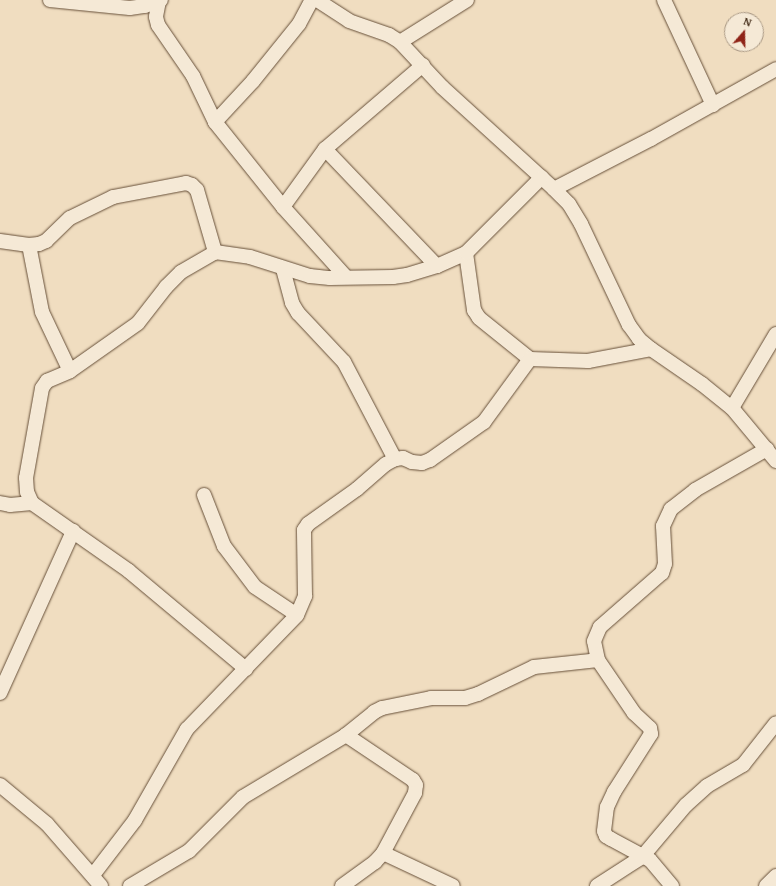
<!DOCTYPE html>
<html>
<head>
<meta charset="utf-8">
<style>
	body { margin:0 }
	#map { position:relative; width:776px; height:886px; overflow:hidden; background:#f0ddc0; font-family:"Gentium Book Plus",serif }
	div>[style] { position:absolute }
	.roads { filter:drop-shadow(0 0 1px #675039) drop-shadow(0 0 1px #675039) }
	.street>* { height:14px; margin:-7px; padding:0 7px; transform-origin:7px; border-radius:7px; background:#f5e9d6 }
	span { translate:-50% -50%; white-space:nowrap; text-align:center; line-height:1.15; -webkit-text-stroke:4px #f5e9d6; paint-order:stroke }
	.north { position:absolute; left:724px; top:12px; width:40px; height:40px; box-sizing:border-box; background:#f5e9d6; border:1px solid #aa9985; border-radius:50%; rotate:20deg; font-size:11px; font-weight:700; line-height:16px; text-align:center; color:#39210c }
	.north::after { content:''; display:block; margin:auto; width:14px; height:18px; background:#8f2418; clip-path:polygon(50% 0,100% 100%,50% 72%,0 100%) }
</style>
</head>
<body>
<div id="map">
	<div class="roads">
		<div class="street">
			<div style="left:50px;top:0;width:80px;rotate:5.7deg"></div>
			<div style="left:130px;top:8px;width:15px;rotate:-8deg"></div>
			<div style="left:145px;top:6px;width:17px;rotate:-21deg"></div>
			<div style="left:317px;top:0;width:38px;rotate:33deg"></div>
			<div style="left:349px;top:21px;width:42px;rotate:19.3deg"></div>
			<div style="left:389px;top:35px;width:13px;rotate:32deg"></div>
			<div style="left:400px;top:42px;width:62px;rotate:47deg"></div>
			<div style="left:442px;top:87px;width:151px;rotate:42.3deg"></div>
			<div style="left:554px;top:189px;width:21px;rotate:45deg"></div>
			<div style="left:569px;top:204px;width:23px;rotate:59deg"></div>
			<div style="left:581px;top:224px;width:112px;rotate:64.6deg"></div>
			<div style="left:629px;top:325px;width:17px;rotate:54deg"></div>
			<div style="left:639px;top:339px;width:16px;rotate:40deg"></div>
			<div style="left:651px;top:349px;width:62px;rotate:34.5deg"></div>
			<div style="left:702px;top:384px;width:38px;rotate:39deg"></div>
			<div style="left:732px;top:408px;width:69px;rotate:50.3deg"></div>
			<div style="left:664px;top:0;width:116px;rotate:65deg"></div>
			<div style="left:159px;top:1px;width:16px;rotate:101deg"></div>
			<div style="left:156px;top:17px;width:8px;rotate:76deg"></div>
			<div style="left:158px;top:25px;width:62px;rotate:55.5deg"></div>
			<div style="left:193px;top:76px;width:51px;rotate:64.4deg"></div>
			<div style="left:215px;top:122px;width:109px;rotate:51.3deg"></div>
			<div style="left:283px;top:207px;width:94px;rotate:48deg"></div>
			<div style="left:400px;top:42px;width:79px;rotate:-32.1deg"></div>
			<div style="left:215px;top:122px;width:56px;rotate:-47.2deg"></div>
			<div style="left:253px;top:81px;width:73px;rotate:-51.1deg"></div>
			<div style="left:299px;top:24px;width:27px;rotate:-62deg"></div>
			<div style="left:325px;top:149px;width:162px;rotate:46.3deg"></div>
			<div style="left:554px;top:189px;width:109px;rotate:-27.3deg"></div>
			<div style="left:651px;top:139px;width:143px;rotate:-29.2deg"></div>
			<div style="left:283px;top:207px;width:72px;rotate:-54.1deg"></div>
			<div style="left:325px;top:149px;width:129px;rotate:-40.6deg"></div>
			<div style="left:0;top:241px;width:29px;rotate:8deg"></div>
			<div style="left:29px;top:245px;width:10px;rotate:-6deg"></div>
			<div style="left:39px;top:244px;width:8px;rotate:-23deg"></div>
			<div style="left:46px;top:241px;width:33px;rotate:-44deg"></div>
			<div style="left:70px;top:218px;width:48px;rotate:-26deg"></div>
			<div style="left:113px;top:197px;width:74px;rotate:-10.9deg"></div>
			<div style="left:186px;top:183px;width:6px;rotate:18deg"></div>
			<div style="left:192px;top:185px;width:7px;rotate:45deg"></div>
			<div style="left:197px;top:190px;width:65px;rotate:73.8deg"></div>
			<div style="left:29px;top:245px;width:68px;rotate:79deg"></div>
			<div style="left:42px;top:312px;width:65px;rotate:64.6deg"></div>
			<div style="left:466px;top:253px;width:58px;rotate:82deg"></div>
			<div style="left:474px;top:310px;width:9px;rotate:58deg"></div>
			<div style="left:479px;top:318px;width:65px;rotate:38.8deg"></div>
			<div style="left:530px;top:359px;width:58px;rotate:2deg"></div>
			<div style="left:588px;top:361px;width:64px;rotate:-10.8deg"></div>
			<div style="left:283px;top:269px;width:35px;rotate:75deg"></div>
			<div style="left:292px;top:303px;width:12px;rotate:59deg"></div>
			<div style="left:298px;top:313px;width:67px;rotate:46.8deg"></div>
			<div style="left:344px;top:362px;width:110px;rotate:62.3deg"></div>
			<div style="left:732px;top:408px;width:86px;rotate:-59.3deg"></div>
			<div style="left:204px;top:495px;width:55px;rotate:68.6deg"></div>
			<div style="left:224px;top:546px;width:51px;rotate:52.9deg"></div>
			<div style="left:255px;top:587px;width:50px;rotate:33.7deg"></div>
			<div style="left:0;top:503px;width:10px;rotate:11deg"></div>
			<div style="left:10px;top:505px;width:22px;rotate:-5deg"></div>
			<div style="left:246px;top:669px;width:153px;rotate:-140.1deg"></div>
			<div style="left:129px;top:571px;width:118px;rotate:-145deg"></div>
			<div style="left:32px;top:503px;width:12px;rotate:-114deg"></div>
			<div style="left:27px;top:492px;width:14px;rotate:-94deg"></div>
			<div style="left:26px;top:478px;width:91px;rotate:-79.9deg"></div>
			<div style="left:42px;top:388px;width:9px;rotate:-54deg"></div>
			<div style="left:47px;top:381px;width:25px;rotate:-23deg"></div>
			<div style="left:70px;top:371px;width:83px;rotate:-35.2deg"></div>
			<div style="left:138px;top:323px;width:46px;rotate:-52.1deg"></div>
			<div style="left:166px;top:287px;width:21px;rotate:-45deg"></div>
			<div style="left:181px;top:272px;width:39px;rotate:-30deg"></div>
			<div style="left:215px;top:252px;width:35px;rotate:8deg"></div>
			<div style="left:250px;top:257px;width:63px;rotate:17.6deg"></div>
			<div style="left:310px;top:276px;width:20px;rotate:6deg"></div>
			<div style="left:330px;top:278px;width:63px;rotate:-0.9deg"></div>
			<div style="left:393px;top:277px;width:14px;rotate:-8deg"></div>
			<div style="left:407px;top:275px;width:31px;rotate:-17deg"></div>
			<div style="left:437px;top:266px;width:32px;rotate:-24deg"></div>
			<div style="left:466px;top:253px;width:107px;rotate:-45deg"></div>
			<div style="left:0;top:693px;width:178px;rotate:-65.7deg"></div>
			<div style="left:0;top:785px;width:61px;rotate:39.7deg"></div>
			<div style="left:47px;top:824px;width:82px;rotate:48.9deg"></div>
			<div style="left:383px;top:853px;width:77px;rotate:25.2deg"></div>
			<div style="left:93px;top:875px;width:69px;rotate:-52.6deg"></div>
			<div style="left:135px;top:820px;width:105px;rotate:-60.3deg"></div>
			<div style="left:187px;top:729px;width:158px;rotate:-46deg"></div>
			<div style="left:297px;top:615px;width:21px;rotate:-67deg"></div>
			<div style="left:305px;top:596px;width:66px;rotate:-90.9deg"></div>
			<div style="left:304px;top:530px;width:7px;rotate:-56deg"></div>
			<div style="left:308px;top:524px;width:60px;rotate:-35.5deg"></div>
			<div style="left:357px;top:489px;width:38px;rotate:-41deg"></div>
			<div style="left:386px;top:464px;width:10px;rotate:-29deg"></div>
			<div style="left:395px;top:459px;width:8px;rotate:-7deg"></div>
			<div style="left:403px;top:458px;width:10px;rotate:24deg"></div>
			<div style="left:412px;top:462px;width:10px;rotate:6deg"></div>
			<div style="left:422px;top:463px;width:9px;rotate:-21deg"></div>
			<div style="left:430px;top:460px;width:66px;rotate:-35.1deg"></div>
			<div style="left:484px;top:422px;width:78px;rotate:-53.9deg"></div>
			<div style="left:130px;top:886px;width:69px;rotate:-30.7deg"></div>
			<div style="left:189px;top:851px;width:76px;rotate:-45deg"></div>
			<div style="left:243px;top:797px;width:120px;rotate:-31deg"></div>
			<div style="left:346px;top:735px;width:36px;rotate:-39deg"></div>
			<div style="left:374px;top:712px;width:9px;rotate:-27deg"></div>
			<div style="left:382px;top:708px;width:50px;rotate:-11.5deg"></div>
			<div style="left:431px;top:698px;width:34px"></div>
			<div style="left:465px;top:698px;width:14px;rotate:-17deg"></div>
			<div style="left:478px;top:694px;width:62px;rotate:-25.7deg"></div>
			<div style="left:534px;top:667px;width:64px;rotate:-6.2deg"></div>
			<div style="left:342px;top:886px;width:41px;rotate:-36deg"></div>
			<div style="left:375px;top:862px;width:12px;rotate:-48deg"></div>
			<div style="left:383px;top:853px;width:68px;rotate:-61.9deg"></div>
			<div style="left:415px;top:793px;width:8px;rotate:-83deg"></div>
			<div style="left:416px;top:785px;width:6px;rotate:-121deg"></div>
			<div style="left:413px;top:780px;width:81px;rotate:-146.1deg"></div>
			<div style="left:597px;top:886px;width:54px;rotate:-32.8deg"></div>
			<div style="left:642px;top:857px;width:68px;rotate:-49.8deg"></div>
			<div style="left:686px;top:805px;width:28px;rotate:-42deg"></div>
			<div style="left:707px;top:786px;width:42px;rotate:-30.3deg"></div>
			<div style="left:743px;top:765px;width:53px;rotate:-51.8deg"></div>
			<div style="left:672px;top:886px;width:34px;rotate:-130deg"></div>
			<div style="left:650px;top:860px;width:44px;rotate:-151.7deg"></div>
			<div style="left:611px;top:839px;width:6px;rotate:-149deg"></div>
			<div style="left:606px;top:836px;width:5px;rotate:-112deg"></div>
			<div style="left:604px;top:831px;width:24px;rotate:-83deg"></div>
			<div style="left:607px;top:807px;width:17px;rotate:-65deg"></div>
			<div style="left:614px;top:792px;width:69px;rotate:-57.5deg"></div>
			<div style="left:651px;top:734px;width:6px;rotate:-99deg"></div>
			<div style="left:650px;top:728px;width:22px;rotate:-137deg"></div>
			<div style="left:634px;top:713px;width:64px;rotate:-124.2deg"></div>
			<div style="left:598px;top:660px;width:19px;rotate:-102deg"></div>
			<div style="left:594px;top:641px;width:15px;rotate:-67deg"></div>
			<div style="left:600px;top:627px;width:82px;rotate:-41.1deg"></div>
			<div style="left:662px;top:573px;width:9px;rotate:-72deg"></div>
			<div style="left:665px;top:564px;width:38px;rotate:-93deg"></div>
			<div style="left:663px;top:526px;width:19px;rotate:-65deg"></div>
			<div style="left:671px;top:509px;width:31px;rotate:-38deg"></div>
			<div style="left:695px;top:490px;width:83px;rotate:-29.7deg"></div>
			<div style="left:766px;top:886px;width:14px;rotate:-45deg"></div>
		</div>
	</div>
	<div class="north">N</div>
</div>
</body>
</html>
